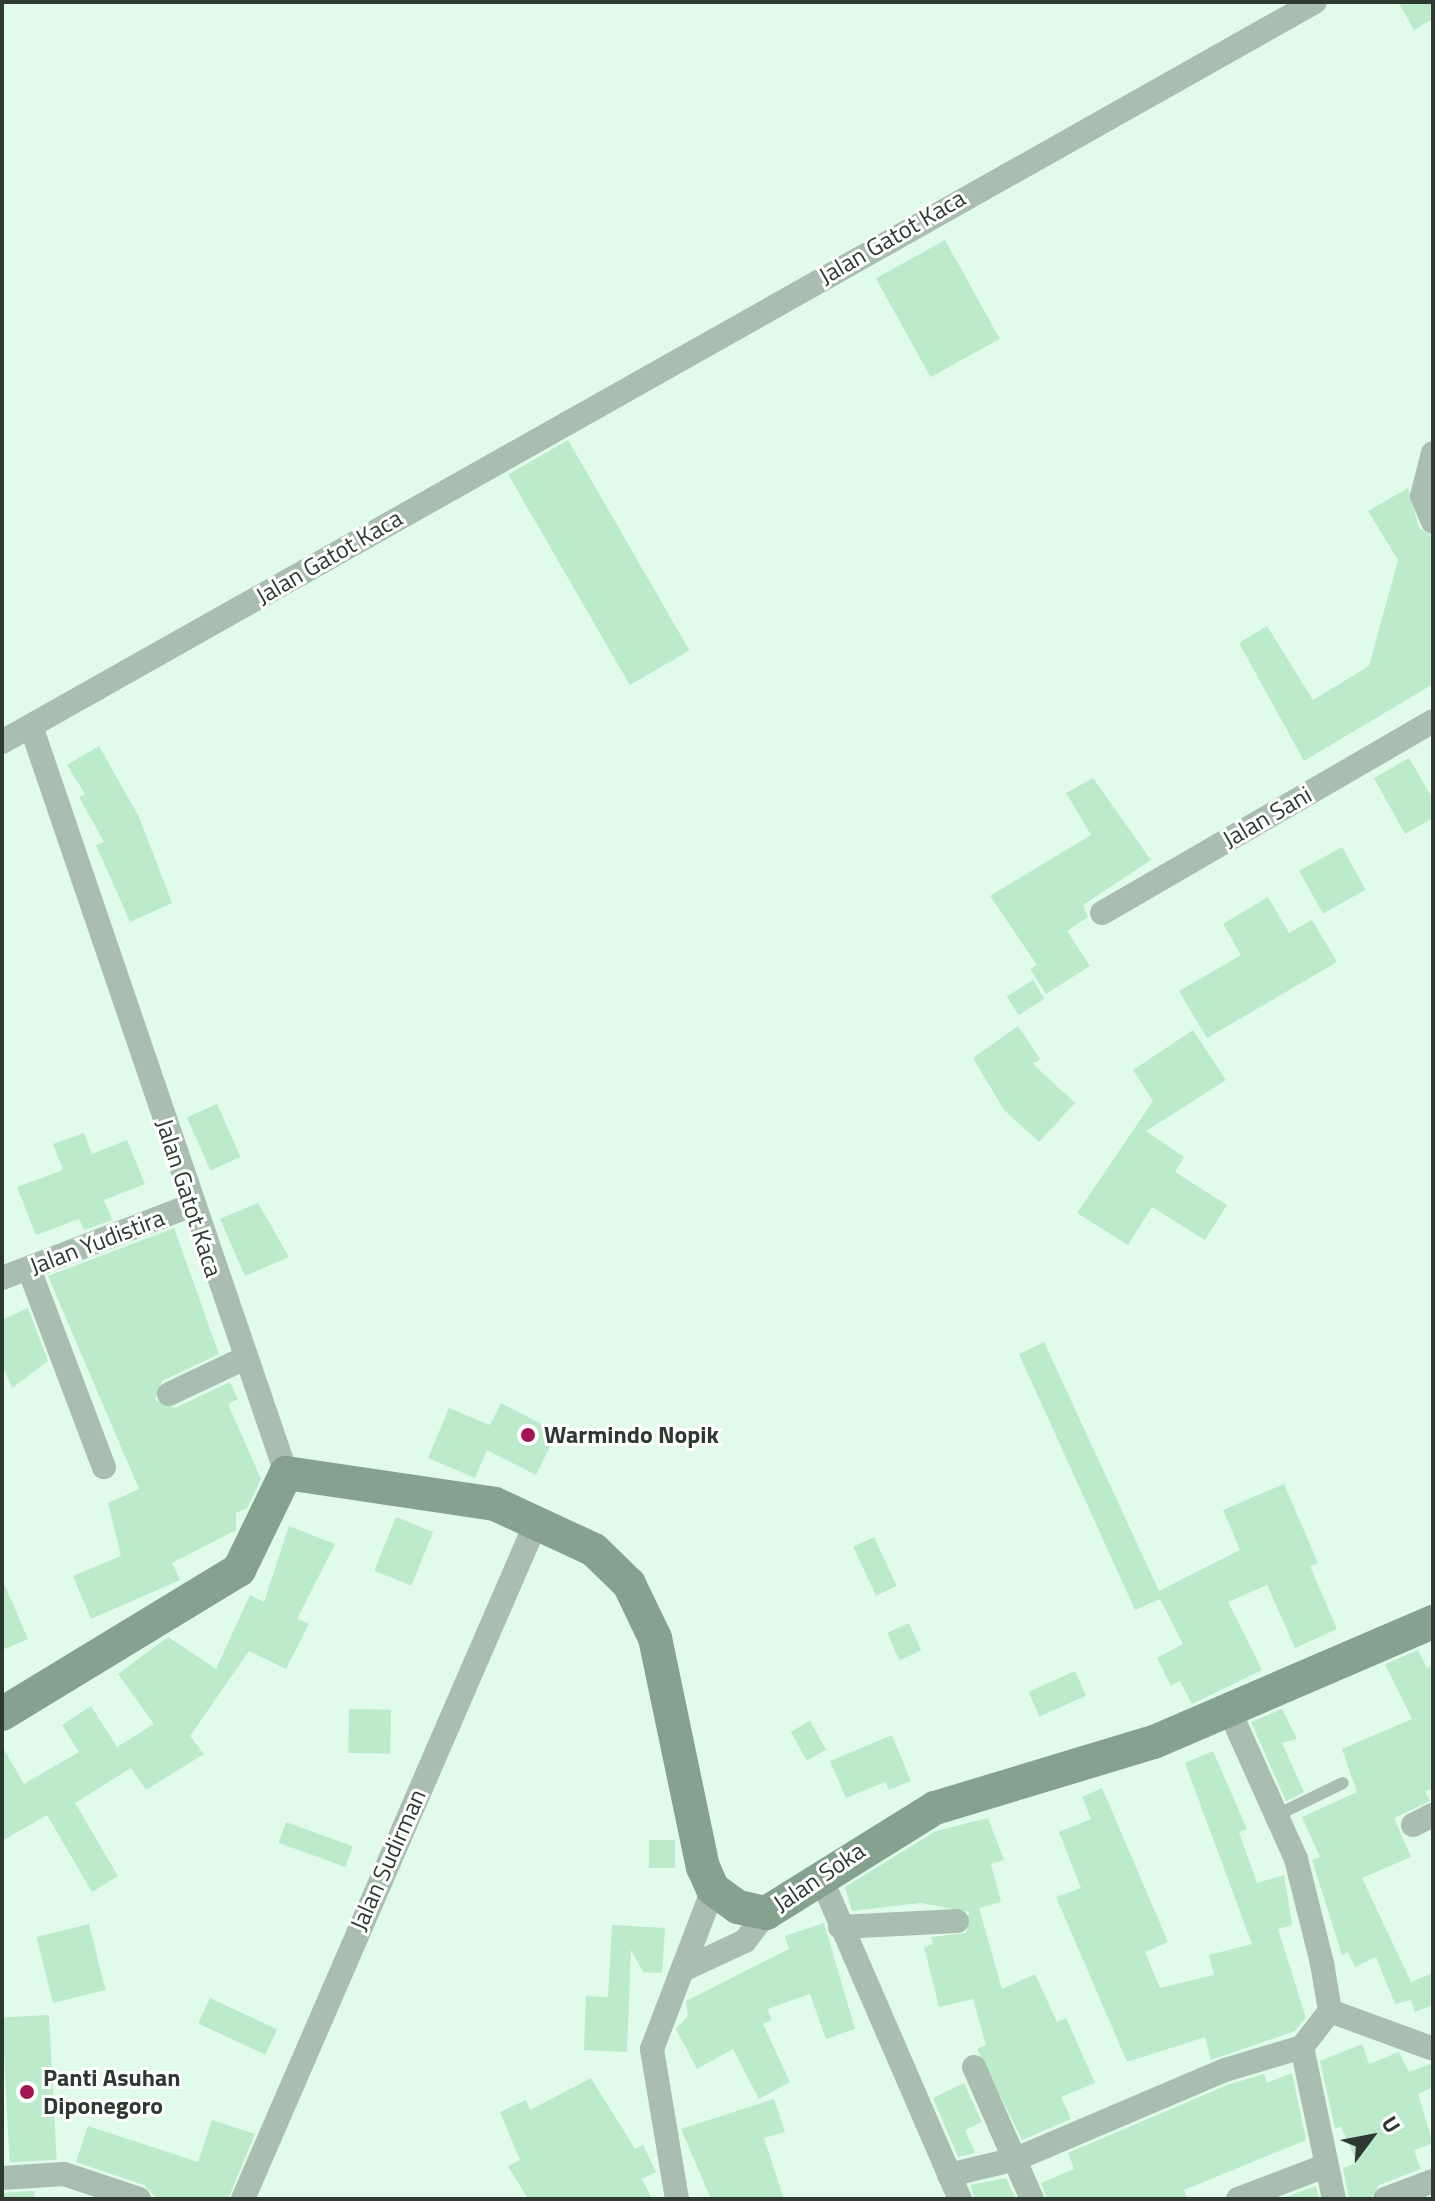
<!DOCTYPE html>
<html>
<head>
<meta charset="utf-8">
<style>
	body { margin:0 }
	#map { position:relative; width:1435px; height:2201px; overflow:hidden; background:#e0fbe9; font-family:"Titillium Web",sans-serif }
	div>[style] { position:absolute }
	.building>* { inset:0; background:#bcebcc; transform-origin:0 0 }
	.lane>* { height:12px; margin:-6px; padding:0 6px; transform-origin:6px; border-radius:6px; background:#a9bdb0 }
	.street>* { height:24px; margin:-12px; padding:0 12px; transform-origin:12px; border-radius:12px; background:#a9bdb0 }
	.secondary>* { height:34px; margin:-17px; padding:0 17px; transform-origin:17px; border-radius:17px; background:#85a28f }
	.dots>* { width:22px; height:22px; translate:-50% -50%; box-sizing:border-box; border:4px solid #fff; border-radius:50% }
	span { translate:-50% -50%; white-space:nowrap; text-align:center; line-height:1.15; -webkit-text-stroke:6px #fff; paint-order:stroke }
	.street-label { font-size:24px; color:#2e3932 }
	.poi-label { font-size:24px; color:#2e3932; font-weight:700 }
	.left { translate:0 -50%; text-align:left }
	.frame { position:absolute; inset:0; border:4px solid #2e3932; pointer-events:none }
	.north { position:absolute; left:1331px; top:2097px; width:80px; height:80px; -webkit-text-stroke:6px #fff; paint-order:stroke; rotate:58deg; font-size:22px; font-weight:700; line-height:32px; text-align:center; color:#2e3932 }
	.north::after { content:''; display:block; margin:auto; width:28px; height:36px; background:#2e3932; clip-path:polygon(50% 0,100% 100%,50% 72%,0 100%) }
</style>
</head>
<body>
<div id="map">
	<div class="building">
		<div style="clip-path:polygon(1398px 2px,1433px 2px,1433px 19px,1414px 30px)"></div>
		<div style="left:945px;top:240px;width:113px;height:79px;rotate:61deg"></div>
		<div style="left:568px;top:440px;width:243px;height:69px;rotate:60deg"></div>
		<div style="clip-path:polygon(1408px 488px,1419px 528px,1433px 537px,1433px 684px,1304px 761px,1239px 643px,1267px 626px,1313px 700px,1369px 666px,1398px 560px,1368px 511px)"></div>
		<div style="clip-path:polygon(99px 746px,139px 817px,172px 903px,130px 922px,96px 845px,104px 842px,79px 797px,85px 794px,67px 765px)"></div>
		<div style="clip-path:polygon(1409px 758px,1433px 799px,1433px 818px,1405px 834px,1374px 778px)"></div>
		<div style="clip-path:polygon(1093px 778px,1151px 860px,1083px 905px,1088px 917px,1067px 931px,1090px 966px,1046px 994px,1030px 969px,1037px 965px,990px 896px,1091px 835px,1066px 793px)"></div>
		<div style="left:1342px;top:847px;width:49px;height:49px;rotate:61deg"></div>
		<div style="clip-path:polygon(1268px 897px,1289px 933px,1312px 920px,1337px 962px,1207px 1038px,1179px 991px,1241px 955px,1223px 924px)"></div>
		<div style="left:1033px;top:980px;width:22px;height:31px;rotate:58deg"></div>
		<div style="clip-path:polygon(1018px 1026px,1040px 1059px,1033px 1064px,1075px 1103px,1039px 1142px,1004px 1110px,973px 1058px)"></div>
		<div style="clip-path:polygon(1193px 1030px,1226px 1080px,1146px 1131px,1184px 1157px,1175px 1172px,1227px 1205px,1205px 1240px,1152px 1207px,1128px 1245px,1077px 1213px,1153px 1101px,1133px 1070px)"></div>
		<div style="left:217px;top:1104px;width:58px;height:33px;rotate:66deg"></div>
		<div style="clip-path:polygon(84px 1133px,92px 1154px,127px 1140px,145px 1184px,104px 1200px,112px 1220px,84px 1230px,79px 1219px,36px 1235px,17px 1187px,63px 1170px,53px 1144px)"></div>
		<div style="clip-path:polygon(258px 1203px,289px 1257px,245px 1276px,220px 1219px)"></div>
		<div style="clip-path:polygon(174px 1228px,219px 1354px,162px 1381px,155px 1400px,175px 1408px,230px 1382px,238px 1399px,228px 1404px,261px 1479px,247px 1508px,236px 1513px,236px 1530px,172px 1563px,180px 1580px,91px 1619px,73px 1576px,121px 1556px,108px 1503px,139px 1489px,48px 1276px)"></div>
		<div style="clip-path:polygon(28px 1308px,48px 1361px,12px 1388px,2px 1365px,2px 1320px)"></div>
		<div style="clip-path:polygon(1044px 1342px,1159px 1591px,1240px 1550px,1223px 1510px,1284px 1484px,1318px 1563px,1310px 1566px,1337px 1629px,1295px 1648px,1267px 1585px,1228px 1602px,1262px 1670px,1192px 1704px,1180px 1681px,1171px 1686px,1157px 1658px,1183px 1644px,1160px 1599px,1135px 1610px,1019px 1354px)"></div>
		<div style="clip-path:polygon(501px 1403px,557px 1432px,536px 1475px,487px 1450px,475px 1478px,428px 1458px,449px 1408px,490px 1425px)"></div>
		<div style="left:396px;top:1517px;width:40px;height:58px;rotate:22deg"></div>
		<div style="clip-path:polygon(289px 1526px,335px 1544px,297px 1619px,309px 1624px,286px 1669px,249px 1651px,190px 1736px,204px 1754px,146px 1790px,131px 1768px,75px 1803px,118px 1876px,92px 1892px,47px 1815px,2px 1841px,2px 1746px,24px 1784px,79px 1752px,62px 1725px,91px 1706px,117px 1747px,154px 1724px,118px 1674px,168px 1637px,216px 1669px,250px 1595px,264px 1602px)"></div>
		<div style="left:874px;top:1537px;width:54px;height:23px;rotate:65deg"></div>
		<div style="clip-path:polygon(2px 1579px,28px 1639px,2px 1650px)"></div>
		<div style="left:909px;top:1623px;width:30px;height:24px;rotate:66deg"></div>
		<div style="clip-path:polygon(1418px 1650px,1427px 1668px,1433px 1665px,1433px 1788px,1425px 1791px,1430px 1801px,1394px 1818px,1411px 1857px,1362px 1878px,1411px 1982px,1433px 1973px,1433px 2005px,1415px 2012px,1411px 2000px,1395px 2004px,1376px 1957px,1355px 1967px,1348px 1952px,1342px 1955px,1312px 1860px,1320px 1857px,1302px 1817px,1357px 1792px,1342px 1749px,1412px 1719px,1385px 1664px)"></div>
		<div style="left:1075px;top:1671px;width:27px;height:51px;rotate:66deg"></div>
		<div style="left:349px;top:1709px;width:42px;height:44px;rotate:1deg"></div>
		<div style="clip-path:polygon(1282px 1709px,1297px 1739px,1282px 1743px,1304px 1792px,1286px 1801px,1251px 1722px)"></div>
		<div style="left:810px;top:1721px;width:33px;height:22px;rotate:61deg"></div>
		<div style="clip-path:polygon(892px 1735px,911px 1781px,889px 1790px,885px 1782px,846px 1798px,830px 1761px)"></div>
		<div style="clip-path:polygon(1213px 1751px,1247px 1829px,1239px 1832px,1257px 1883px,1284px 1875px,1292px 1925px,1278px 1929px,1306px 2018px,1295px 2031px,1211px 2060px,1205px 2037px,1127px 2062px,1056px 1897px,1081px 1888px,1059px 1832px,1091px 1819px,1082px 1797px,1102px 1788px,1168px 1942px,1145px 1952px,1160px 1988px,1214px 1975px,1209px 1955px,1252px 1944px,1185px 1763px)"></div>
		<div style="clip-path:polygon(988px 1818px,1004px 1860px,991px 1864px,1001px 1902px,979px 1908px,1002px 1989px,1035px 1974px,1057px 2022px,1066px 2018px,1095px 2083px,1061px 2097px,1071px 2119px,1022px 2140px,977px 2049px,986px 2045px,973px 1999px,939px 2007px,924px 1947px,933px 1944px,931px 1937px,966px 1933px,969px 1912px,921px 1903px,852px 1911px,845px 1887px,936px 1831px)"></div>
		<div style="left:286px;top:1822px;width:71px;height:22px;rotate:20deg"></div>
		<div style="left:649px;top:1840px;width:26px;height:28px"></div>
		<div style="clip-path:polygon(824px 1923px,855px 2029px,826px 2039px,810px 1994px,767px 2009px,772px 2020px,763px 2024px,790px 2082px,759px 2099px,733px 2049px,697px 2069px,676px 2029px,688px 2016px,686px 2001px,789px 1949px,785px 1936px)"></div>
		<div style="left:89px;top:1924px;width:68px;height:54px;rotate:76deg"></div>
		<div style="clip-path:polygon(612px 1925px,665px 1928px,662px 1973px,643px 1972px,631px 1950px,627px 2052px,584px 2050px,586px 1996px,608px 1997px)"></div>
		<div style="left:210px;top:1998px;width:74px;height:28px;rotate:25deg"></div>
		<div style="left:49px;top:2015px;width:145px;height:47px;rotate:87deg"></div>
		<div style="clip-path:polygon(1362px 2044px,1369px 2064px,1399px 2052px,1409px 2072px,1433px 2063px,1433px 2087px,1418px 2094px,1433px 2143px,1414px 2150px,1421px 2169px,1379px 2185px,1370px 2199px,1349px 2199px,1343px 2168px,1357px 2163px,1341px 2126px,1335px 2129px,1320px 2061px)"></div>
		<div style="clip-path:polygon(1292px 2073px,1306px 2140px,1184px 2190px,1188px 2199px,1047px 2199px,1041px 2183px,1074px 2169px,1068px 2153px,1230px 2084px,1264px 2074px,1267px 2083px)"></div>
		<div style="clip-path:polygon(591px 2078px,635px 2149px,643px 2145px,656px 2172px,642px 2179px,652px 2199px,528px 2199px,508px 2166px,520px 2160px,500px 2112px,526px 2100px,530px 2110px)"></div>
		<div style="clip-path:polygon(964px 2083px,982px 2122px,965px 2130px,975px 2153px,958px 2157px,933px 2098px)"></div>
		<div style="clip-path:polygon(774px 2099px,785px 2132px,764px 2138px,784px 2199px,711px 2199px,681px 2129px)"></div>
		<div style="clip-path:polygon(212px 2120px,255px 2134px,228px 2199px,157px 2199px,144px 2185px,76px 2162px,88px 2126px,198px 2162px)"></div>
		<div style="clip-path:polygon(1006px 2178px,1016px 2199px,975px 2199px,970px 2185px)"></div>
		<div style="clip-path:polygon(1316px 2186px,1319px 2199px,1280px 2199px)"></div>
		<div style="clip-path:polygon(34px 2191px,35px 2199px,2px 2199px,2px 2193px)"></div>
	</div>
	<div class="lane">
		<div style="left:1277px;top:1815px;width:73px;rotate:-25.9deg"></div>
	</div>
	<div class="street">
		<div style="left:1433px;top:453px;width:44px;rotate:104.3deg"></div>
		<div style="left:1422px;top:496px;width:28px;rotate:67deg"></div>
		<div style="left:31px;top:726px;width:789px;rotate:71.15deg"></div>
		<div style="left:2px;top:742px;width:1507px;rotate:-29.41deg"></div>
		<div style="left:1102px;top:913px;width:383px;rotate:-30.1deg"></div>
		<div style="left:29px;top:1269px;width:212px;rotate:69.3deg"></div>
		<div style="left:2px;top:1278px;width:204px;rotate:-21deg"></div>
		<div style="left:169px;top:1394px;width:82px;rotate:-25.3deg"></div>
		<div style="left:1230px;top:1712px;width:161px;rotate:65.8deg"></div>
		<div style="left:1296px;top:1859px;width:107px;rotate:76deg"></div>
		<div style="left:1322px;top:1963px;width:49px;rotate:80.5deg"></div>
		<div style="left:1330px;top:2011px;width:46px;rotate:127.9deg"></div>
		<div style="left:1302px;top:2047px;width:155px;rotate:78.1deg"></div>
		<div style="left:1413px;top:1825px;width:22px;rotate:-27deg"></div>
		<div style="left:821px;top:1878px;width:350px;rotate:66.6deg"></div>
		<div style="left:840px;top:1927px;width:117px;rotate:-2.9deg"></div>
		<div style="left:683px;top:1970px;width:68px;rotate:-25.1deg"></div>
		<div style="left:745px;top:1941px;width:35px;rotate:-53deg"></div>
		<div style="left:1330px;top:2011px;width:108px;rotate:20.1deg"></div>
		<div style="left:974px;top:2067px;width:144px;rotate:66.3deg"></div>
		<div style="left:949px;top:2175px;width:69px;rotate:-13.4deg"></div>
		<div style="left:1016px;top:2159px;width:227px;rotate:-23.1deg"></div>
		<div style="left:1225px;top:2070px;width:80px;rotate:-16.6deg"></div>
		<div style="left:2px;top:2178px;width:62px;rotate:-3.7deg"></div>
		<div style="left:64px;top:2174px;width:79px;rotate:18.4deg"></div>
		<div style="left:243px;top:2199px;width:737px;rotate:-66.57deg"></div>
		<div style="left:677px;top:2199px;width:152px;rotate:-99.5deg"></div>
		<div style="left:652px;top:2049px;width:171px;rotate:-69.1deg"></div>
		<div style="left:1238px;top:2199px;width:93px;rotate:-20.8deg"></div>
		<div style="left:1385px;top:2199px;width:51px;rotate:-20.6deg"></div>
	</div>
	<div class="secondary">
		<div style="left:2px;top:1714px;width:277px;rotate:-31.3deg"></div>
		<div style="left:239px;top:1570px;width:108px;rotate:-64.1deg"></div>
		<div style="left:286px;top:1473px;width:211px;rotate:8.4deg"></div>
		<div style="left:495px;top:1504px;width:109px;rotate:24.9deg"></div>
		<div style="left:594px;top:1550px;width:49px;rotate:44.2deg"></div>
		<div style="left:629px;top:1584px;width:60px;rotate:64.3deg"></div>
		<div style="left:655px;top:1638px;width:234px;rotate:78.2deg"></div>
		<div style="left:703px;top:1867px;width:24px;rotate:66deg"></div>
		<div style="left:713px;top:1889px;width:31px;rotate:36deg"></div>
		<div style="left:738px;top:1907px;width:29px;rotate:12deg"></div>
		<div style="left:766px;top:1913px;width:199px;rotate:-31.9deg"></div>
		<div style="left:935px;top:1808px;width:229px;rotate:-16.8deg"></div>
		<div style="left:1154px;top:1742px;width:304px;rotate:-23.3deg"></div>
	</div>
	<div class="dots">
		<div style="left:528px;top:1435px;background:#a61553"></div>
		<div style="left:27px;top:2092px;background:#a61553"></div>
	</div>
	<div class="street-label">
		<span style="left:892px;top:237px;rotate:-30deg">Jalan Gatot Kaca</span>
		<span style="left:329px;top:557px;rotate:-30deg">Jalan Gatot Kaca</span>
		<span style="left:1267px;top:817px;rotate:-30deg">Jalan Sani</span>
		<span style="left:189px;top:1198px;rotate:72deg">Jalan Gatot Kaca</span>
		<span style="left:97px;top:1242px;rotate:-21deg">Jalan Yudistira</span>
		<span style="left:388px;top:1860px;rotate:-66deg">Jalan Sudirman</span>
		<span style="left:819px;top:1877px;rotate:-34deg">Jalan Soka</span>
	</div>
	<div class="poi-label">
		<span class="left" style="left:544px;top:1435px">Warmindo Nopik</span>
		<span class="left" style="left:43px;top:2092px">Panti Asuhan<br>Diponegoro</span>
	</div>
	<div class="frame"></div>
	<div class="north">U</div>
</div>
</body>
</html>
